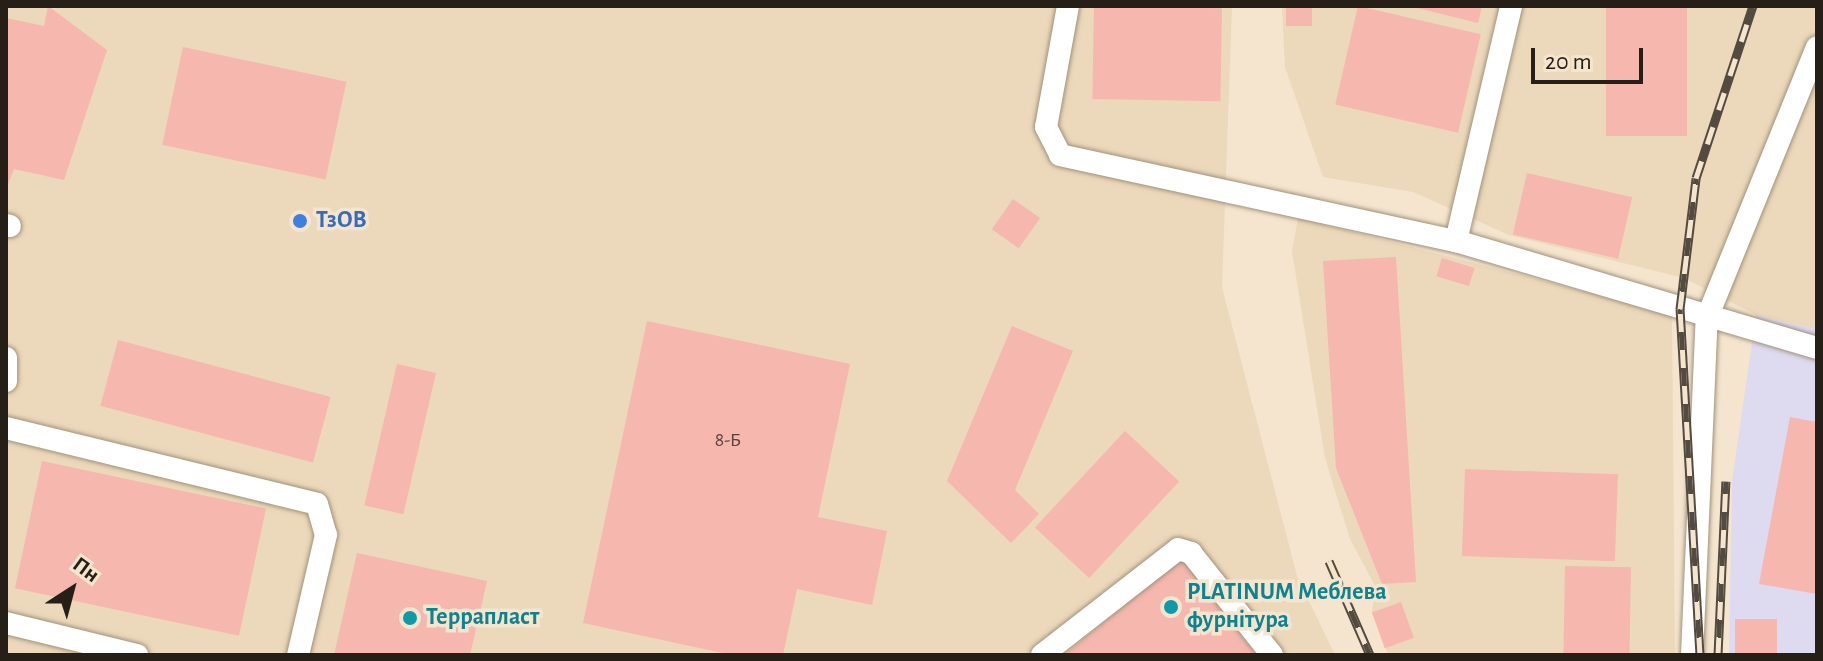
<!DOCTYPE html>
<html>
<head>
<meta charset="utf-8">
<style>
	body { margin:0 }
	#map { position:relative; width:1823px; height:661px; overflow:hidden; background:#f5e5ce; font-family:"Alegreya Sans",sans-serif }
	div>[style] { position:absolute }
	.commercial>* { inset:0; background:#dedaf0 }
	.built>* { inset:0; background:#ecd8ba }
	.building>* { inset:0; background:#f5b7ae; transform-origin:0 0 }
	.roads { filter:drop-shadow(0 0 2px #a0927d) drop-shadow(0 0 2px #a0927d) }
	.lane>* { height:22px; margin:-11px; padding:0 11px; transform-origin:11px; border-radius:11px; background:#fff }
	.rail>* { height:9px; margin-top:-4.5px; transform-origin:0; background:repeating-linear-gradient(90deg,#f5e5ce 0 18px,#544b40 0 36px); box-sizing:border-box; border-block:2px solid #544b40 }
	.dots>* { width:22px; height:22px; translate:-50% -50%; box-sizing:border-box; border:4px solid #f5e5ce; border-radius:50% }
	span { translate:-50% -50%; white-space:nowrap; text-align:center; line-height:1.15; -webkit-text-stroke:7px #f5e5ce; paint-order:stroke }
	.number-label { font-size:20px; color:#59453d }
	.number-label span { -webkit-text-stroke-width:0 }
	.shop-label { font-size:24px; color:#366cbe; font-weight:700 }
	.left { translate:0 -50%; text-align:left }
	.culture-label { font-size:24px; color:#0d838f; font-weight:700 }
	.frame { position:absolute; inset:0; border:8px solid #251f17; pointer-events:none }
	.north { position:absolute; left:32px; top:549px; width:80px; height:80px; -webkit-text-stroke:6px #f5e5ce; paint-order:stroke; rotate:36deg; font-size:22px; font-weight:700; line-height:32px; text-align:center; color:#251f17 }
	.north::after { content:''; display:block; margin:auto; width:28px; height:36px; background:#251f17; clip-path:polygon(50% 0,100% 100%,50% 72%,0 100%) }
	.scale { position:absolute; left:1531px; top:48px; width:112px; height:36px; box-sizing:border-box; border:4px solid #251f17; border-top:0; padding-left:10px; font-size:24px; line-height:28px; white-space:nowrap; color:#251f17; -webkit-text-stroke:6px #f5e5ce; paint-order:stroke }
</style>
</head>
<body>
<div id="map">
	<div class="commercial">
		<div style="clip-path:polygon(1756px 315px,1817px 329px,1817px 655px,1729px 655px,1732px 481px)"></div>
	</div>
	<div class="built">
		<div style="clip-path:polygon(6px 6px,1232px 6px,1222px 287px,1297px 576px,1335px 655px,6px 655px)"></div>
		<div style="clip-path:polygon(1282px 6px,1817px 6px,1817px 329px,1756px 315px,1684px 278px,1509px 235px,1413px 192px,1323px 177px,1285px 67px)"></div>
		<div style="clip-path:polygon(1298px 218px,1672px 314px,1675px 655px,1388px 655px,1372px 612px,1375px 586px,1350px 539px,1325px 458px,1292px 251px)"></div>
	</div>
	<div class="building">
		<div style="clip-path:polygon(48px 6px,107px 50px,64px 180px,14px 169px,6px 189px,6px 18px,44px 26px)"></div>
		<div style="left:1094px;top:6px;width:128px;height:93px;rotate:1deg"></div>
		<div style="left:1286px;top:6px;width:26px;height:20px"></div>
		<div style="left:1358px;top:6px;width:126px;height:101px;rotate:13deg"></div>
		<div style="clip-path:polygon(1409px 6px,1482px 6px,1478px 23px)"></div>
		<div style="left:1606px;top:6px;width:81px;height:130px"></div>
		<div style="left:183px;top:47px;width:167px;height:100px;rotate:12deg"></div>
		<div style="left:1527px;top:173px;width:108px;height:63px;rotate:13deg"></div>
		<div style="left:1013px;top:199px;width:33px;height:37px;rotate:35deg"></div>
		<div style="clip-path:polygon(1396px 257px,1416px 582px,1382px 584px,1336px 468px,1323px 261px)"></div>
		<div style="left:1442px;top:258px;width:34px;height:19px;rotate:17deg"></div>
		<div style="clip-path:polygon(647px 321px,850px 364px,818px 517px,887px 531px,872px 605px,797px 589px,783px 655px,732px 655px,583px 623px)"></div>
		<div style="clip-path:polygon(1012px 326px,1073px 351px,1015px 490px,1039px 514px,1011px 543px,947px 481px)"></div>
		<div style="left:118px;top:340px;width:220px;height:68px;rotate:15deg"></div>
		<div style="left:397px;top:364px;width:40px;height:145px;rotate:13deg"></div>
		<div style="clip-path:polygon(1790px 417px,1817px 422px,1817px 594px,1759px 584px)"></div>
		<div style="left:1125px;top:431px;width:74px;height:132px;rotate:43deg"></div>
		<div style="left:42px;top:461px;width:229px;height:130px;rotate:12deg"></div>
		<div style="left:1465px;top:469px;width:153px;height:87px;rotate:2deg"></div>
		<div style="clip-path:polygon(357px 553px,487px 581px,470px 655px,334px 655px)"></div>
		<div style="clip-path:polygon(1182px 558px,1256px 655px,1064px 655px)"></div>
		<div style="left:1565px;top:566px;width:66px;height:89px;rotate:1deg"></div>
		<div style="left:1401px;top:602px;width:38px;height:31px;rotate:70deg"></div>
		<div style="left:1735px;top:619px;width:42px;height:36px"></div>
	</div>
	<div class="roads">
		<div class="lane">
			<div style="left:1068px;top:6px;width:123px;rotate:100.3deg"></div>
			<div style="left:1046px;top:127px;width:31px;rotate:63deg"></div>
			<div style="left:1060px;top:155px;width:405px;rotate:12.3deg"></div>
			<div style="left:1456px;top:241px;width:377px;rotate:16.5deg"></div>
			<div style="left:6px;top:225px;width:4px;rotate:14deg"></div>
			<div style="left:1456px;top:241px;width:241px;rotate:-76.8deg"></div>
			<div style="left:6px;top:358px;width:23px;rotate:90deg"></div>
			<div style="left:6px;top:428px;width:320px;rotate:13.7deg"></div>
			<div style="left:317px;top:504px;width:32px;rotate:74deg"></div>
			<div style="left:326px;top:535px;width:123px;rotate:103.1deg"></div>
			<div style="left:6px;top:623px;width:135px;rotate:13.7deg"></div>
			<div style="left:1042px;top:655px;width:172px;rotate:-37.9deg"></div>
			<div style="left:1178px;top:549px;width:14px;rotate:17deg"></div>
			<div style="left:1191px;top:553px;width:130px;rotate:51.5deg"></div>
			<div style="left:1692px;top:655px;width:337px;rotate:-87.5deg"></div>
			<div style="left:1707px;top:318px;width:292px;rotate:-67.9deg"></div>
		</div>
	</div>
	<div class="rail">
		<div style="left:1329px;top:561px;width:103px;rotate:66.4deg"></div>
		<div style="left:1700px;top:655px;width:347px;rotate:-93.3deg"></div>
		<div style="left:1680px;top:309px;width:132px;rotate:-83deg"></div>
		<div style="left:1696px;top:178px;width:181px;rotate:-71.7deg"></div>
		<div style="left:1718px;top:655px;width:174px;rotate:-87.4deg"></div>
	</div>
	<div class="dots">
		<div style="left:300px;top:221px;background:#3f7fe0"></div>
		<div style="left:1171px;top:607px;background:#0f9aa8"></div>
		<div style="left:410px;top:618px;background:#0f9aa8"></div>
	</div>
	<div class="number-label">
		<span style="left:728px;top:440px">8-Б</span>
	</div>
	<div class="shop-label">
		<span class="left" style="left:316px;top:221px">ТзОВ</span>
	</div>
	<div class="culture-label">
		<span class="left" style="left:1187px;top:607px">PLATINUM Меблева<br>фурнітура</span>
		<span class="left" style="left:426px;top:618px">Террапласт</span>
	</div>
	<div class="frame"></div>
	<div class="north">Пн</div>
	<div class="scale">20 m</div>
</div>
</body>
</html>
